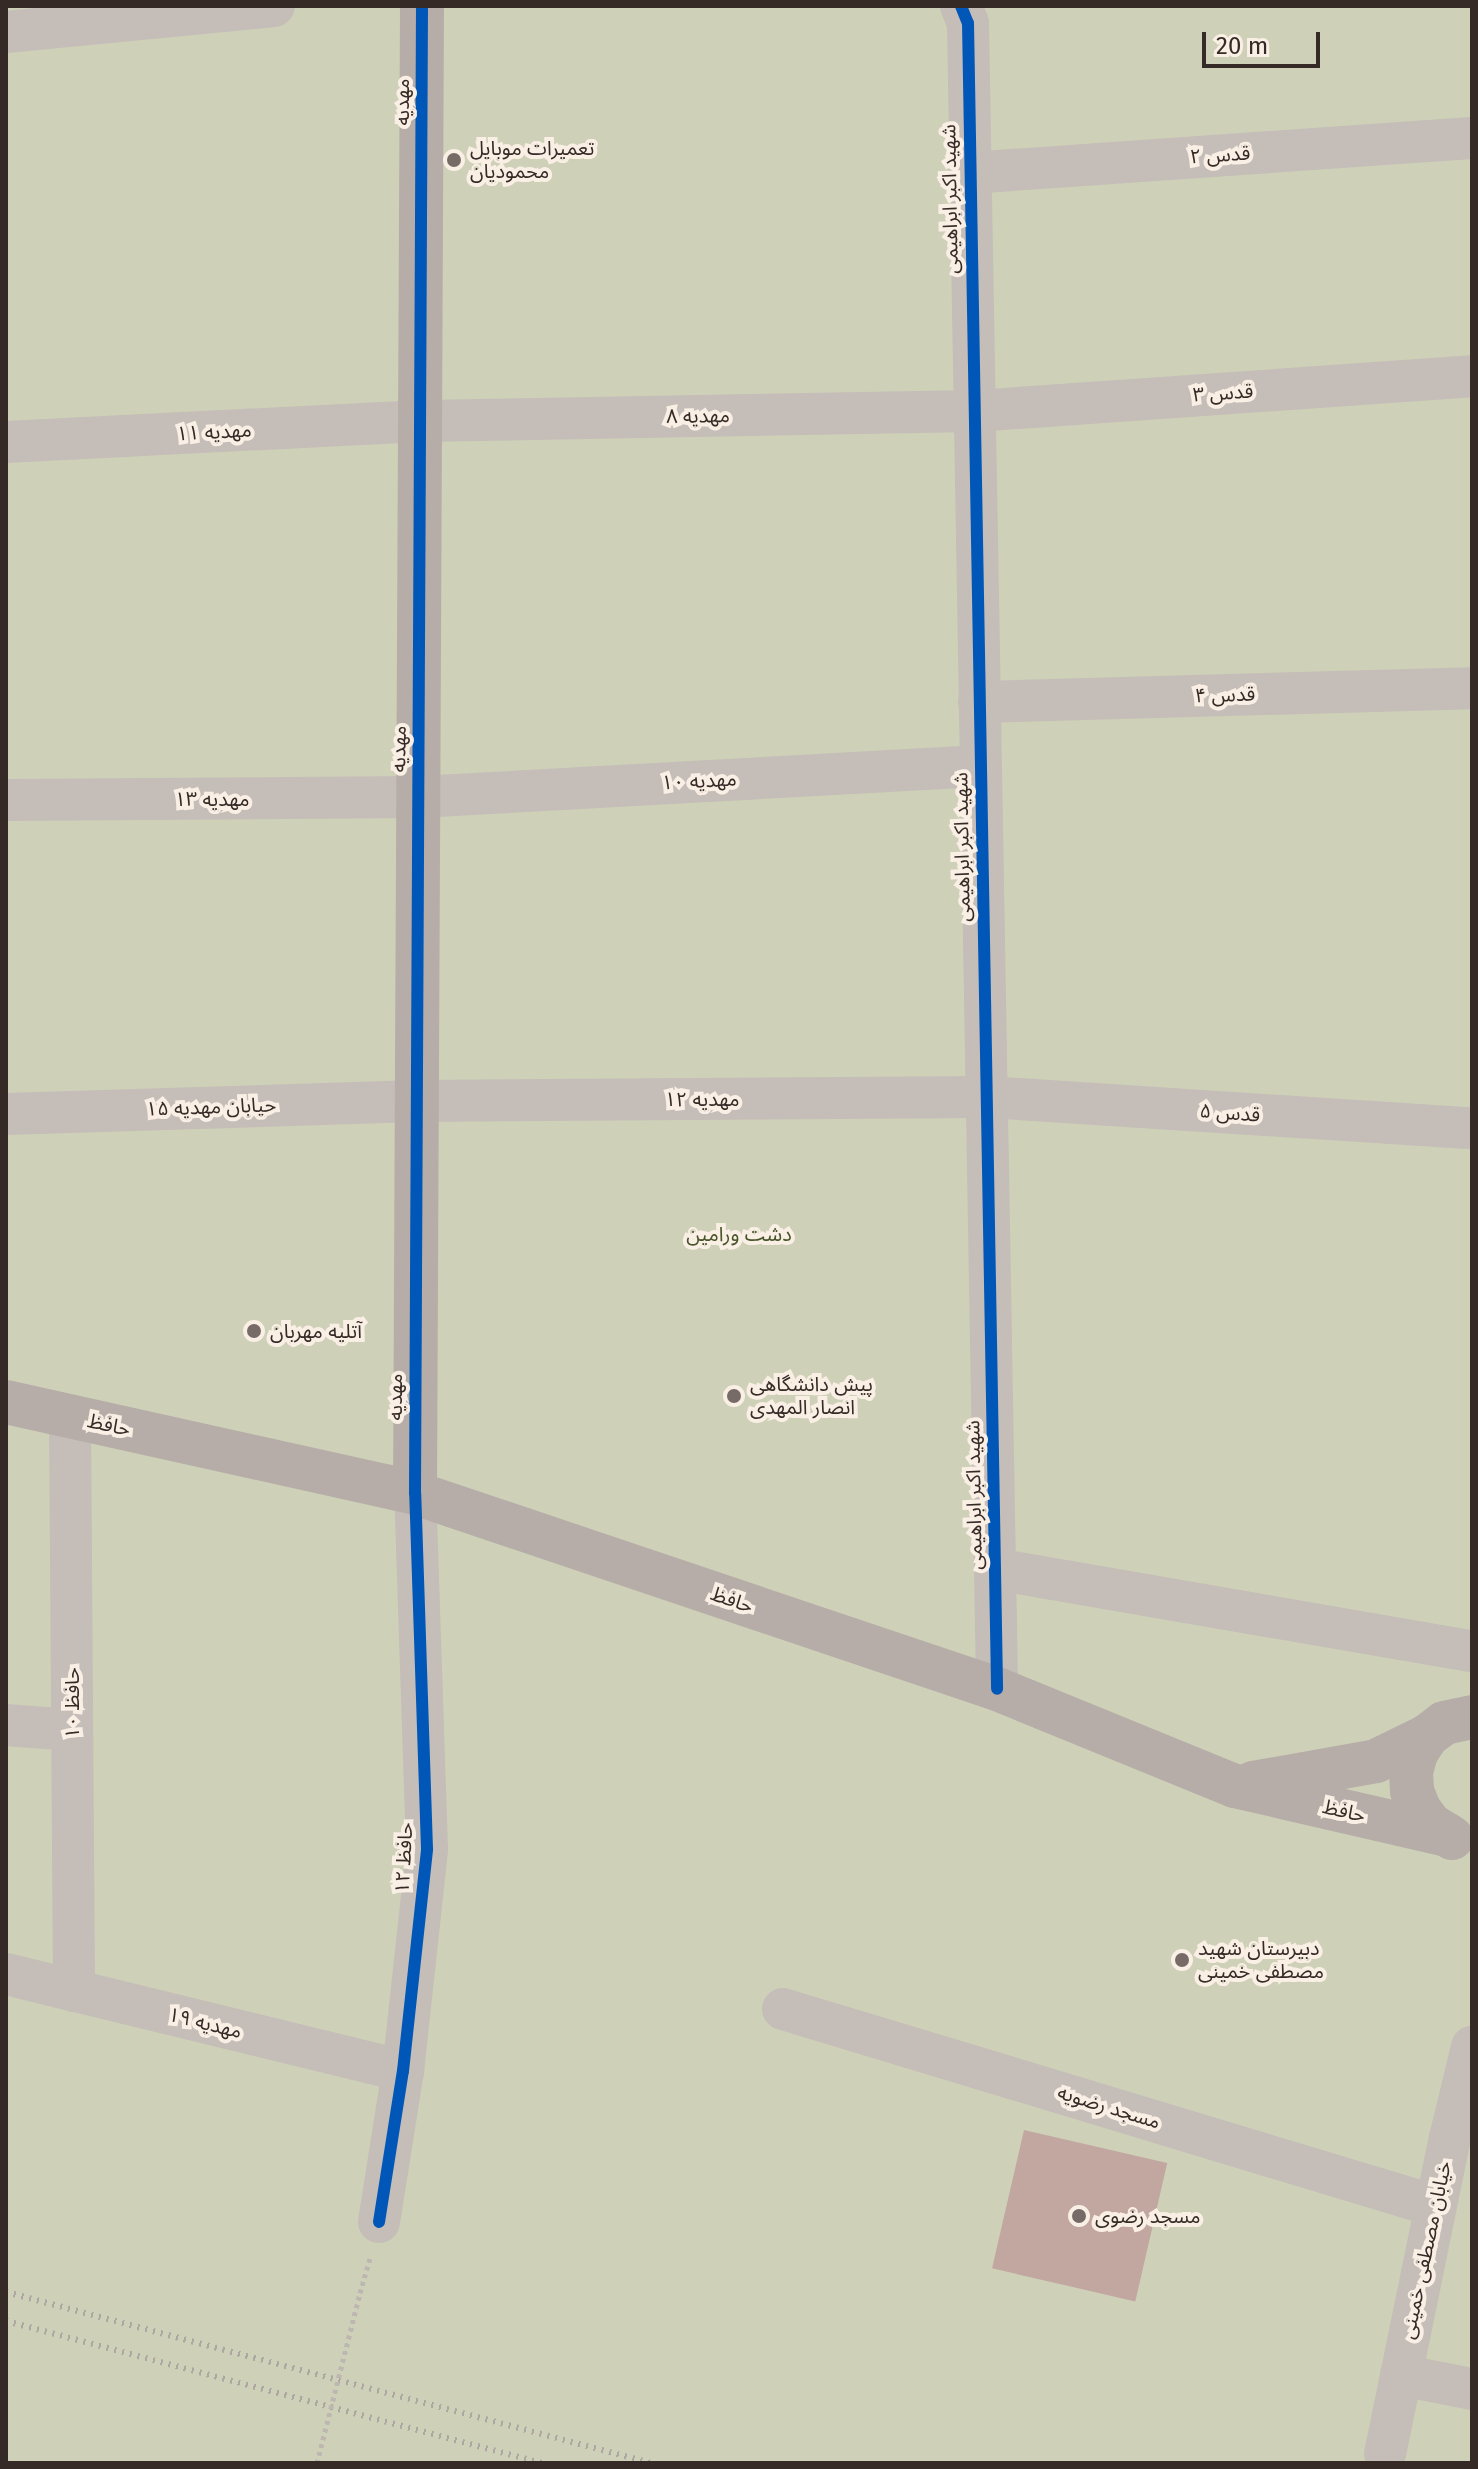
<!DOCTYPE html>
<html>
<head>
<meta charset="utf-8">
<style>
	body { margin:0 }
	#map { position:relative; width:1478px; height:2469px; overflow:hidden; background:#ece5df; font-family:"Fira Sans","Noto Sans Arabic",sans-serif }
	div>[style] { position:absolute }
	.green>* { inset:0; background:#ced1b8; transform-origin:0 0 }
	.building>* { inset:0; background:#c1a7a0; transform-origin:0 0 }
	.path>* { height:5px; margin-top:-2.5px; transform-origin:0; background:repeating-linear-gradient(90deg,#beb6b0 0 4px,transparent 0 8px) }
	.street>* { height:42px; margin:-21px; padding:0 21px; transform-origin:21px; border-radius:21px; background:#c5bdb8 }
	.secondary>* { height:44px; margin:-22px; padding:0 22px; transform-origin:22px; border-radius:22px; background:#b6ada8 }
	.rail>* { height:6px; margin-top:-3px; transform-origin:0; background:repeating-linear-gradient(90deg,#ada6a2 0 2px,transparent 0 8px) }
	.path-bridge>* { height:5px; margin-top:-2.5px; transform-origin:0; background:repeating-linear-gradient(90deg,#beb6b0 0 4px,transparent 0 8px) }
	.cycleway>* { height:12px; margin:-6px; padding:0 6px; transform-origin:6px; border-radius:6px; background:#0057b8 }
	.dots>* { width:22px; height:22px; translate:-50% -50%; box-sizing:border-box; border:4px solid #faefe5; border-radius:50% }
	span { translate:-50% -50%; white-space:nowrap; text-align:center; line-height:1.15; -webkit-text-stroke:8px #faefe5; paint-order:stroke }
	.street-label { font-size:20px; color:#362a26 }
	.poi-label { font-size:20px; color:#362a26 }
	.left { translate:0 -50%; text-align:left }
	.park-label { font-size:20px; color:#475429 }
	.frame { position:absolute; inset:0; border:8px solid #362a26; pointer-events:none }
	.scale { position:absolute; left:1202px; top:32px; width:118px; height:36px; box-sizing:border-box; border:4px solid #362a26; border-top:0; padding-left:10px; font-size:24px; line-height:28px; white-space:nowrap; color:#362a26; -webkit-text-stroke:6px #faefe5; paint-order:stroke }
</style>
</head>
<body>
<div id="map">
	<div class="green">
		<div style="left:6px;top:6px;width:1466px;height:2457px"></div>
	</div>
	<div class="building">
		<div style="left:1024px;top:2130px;width:147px;height:142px;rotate:13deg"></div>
	</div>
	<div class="path">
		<div style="left:360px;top:2293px;width:36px;rotate:-74deg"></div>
	</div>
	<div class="street">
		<div style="left:961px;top:6px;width:18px;rotate:68deg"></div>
		<div style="left:968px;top:23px;width:1666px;rotate:89deg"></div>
		<div style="left:6px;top:32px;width:269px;rotate:-5.5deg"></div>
		<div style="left:969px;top:173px;width:504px;rotate:-3.98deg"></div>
		<div style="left:6px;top:442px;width:417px;rotate:-2.9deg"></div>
		<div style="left:422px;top:421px;width:553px;rotate:-1.04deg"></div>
		<div style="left:975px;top:411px;width:498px;rotate:-4deg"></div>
		<div style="left:979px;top:702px;width:493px;rotate:-1.6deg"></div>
		<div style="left:6px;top:800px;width:413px;rotate:-0.4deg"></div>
		<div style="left:419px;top:797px;width:562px;rotate:-3.16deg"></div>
		<div style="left:6px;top:1114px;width:411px;rotate:-1.8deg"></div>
		<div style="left:417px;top:1101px;width:570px;rotate:-0.4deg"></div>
		<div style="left:987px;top:1097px;width:486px;rotate:3.7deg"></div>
		<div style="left:70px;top:1416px;width:575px;rotate:89.6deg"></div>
		<div style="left:995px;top:1569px;width:484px;rotate:9.8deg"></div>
		<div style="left:6px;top:1725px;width:66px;rotate:4.3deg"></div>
		<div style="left:6px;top:1974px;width:409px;rotate:13.7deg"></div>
		<div style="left:783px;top:2009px;width:681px;rotate:16.81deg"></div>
		<div style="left:379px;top:2222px;width:153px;rotate:-81deg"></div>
		<div style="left:403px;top:2071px;width:223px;rotate:-83.8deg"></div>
		<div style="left:427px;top:1849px;width:356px;rotate:-91.9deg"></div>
		<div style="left:1401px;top:2375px;width:72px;rotate:11.2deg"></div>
		<div style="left:1385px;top:2454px;width:323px;rotate:-78.4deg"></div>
		<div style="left:1450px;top:2138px;width:94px;rotate:-76.4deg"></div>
	</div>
	<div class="secondary">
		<div style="left:6px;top:1402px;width:419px;rotate:12.5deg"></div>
		<div style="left:415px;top:1493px;width:614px;rotate:18.61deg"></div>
		<div style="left:997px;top:1689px;width:257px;rotate:22.2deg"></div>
		<div style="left:1235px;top:1786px;width:218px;rotate:13deg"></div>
		<div style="left:415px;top:1493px;width:1487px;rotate:-89.73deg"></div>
		<div style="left:1253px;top:1783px;width:125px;rotate:-10.1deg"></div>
		<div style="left:1376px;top:1761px;width:57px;rotate:-26.1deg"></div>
		<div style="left:1452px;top:1838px;width:26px;rotate:-148deg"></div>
		<div style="left:1430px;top:1824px;width:19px;rotate:-126deg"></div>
		<div style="left:1419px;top:1809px;width:19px;rotate:-111deg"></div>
		<div style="left:1412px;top:1791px;width:19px;rotate:-93deg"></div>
		<div style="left:1411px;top:1772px;width:20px;rotate:-75deg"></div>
		<div style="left:1416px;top:1753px;width:20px;rotate:-57deg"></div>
		<div style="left:1427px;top:1736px;width:21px;rotate:-37deg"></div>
		<div style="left:1444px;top:1723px;width:29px;rotate:-12deg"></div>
	</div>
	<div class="rail">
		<div style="left:6px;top:2292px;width:667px;rotate:14.85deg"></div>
		<div style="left:6px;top:2321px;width:554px;rotate:14.84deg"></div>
	</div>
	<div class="path-bridge">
		<div style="left:317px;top:2463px;width:175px;rotate:-75.8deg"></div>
	</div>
	<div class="cycleway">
		<div style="left:961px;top:6px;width:18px;rotate:68deg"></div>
		<div style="left:968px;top:23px;width:1666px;rotate:89deg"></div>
		<div style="left:379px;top:2222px;width:153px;rotate:-81deg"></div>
		<div style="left:403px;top:2071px;width:223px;rotate:-83.8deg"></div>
		<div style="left:427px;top:1849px;width:356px;rotate:-91.9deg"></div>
		<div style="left:415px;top:1493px;width:1487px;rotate:-89.73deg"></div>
	</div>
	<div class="dots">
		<div style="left:454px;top:160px;background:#766b67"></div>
		<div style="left:254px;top:1331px;background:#766b67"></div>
		<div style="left:734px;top:1396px;background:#766b67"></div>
		<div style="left:1182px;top:1960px;background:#766b67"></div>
		<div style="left:1079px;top:2216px;background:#766b67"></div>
	</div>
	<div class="street-label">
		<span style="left:402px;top:102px;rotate:-90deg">مهدیه</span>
		<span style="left:1220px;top:155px;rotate:-4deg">قدس ۲</span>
		<span style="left:950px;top:199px;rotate:-91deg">شهید اکبر ابراهیمی</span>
		<span style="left:1223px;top:393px;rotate:-4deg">قدس ۳</span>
		<span style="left:698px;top:416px;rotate:-1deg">مهدیه ۸</span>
		<span style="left:214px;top:432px;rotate:-3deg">مهدیه ۱۱</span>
		<span style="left:1225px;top:695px;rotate:-2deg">قدس ۴</span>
		<span style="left:399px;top:749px;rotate:-89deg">مهدیه</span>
		<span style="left:699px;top:781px;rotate:-3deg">مهدیه ۱۰</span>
		<span style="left:212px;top:799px">مهدیه ۱۳</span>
		<span style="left:962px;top:847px;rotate:-91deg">شهید اکبر ابراهیمی</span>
		<span style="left:702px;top:1099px">مهدیه ۱۲</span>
		<span style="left:211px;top:1107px;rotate:-2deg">حیابان مهدیه ۱۵</span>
		<span style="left:1230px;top:1113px;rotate:4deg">قدس ۵</span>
		<span style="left:395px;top:1397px;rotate:-90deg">مهدیه</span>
		<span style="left:109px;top:1425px;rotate:12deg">حافظ</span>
		<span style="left:974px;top:1495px;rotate:-91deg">شهید اکبر ابراهیمی</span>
		<span style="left:732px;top:1600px;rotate:19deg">حافظ</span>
		<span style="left:72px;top:1703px;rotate:-90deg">حافظ ۱۰</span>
		<span style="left:1344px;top:1811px;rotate:13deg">حافظ</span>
		<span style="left:404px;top:1858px;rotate:-87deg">حافظ ۱۲</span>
		<span style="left:205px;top:2023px;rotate:14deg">مهدیه ۱۹</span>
		<span style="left:1109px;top:2107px;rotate:17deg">مسجد رضویه</span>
		<span style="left:1426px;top:2250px;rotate:-78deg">خیابان مصطفی خمینی</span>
	</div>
	<div class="poi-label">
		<span class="left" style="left:470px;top:160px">تعمیرات موبایل<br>محمودیان</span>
		<span class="left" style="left:270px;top:1331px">آتلیه مهربان</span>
		<span class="left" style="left:750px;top:1396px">پیش دانشگاهی<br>انصار المهدی</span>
		<span class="left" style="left:1198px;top:1960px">دبیرستان شهید<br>مصطفی خمینی</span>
		<span class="left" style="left:1095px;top:2216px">مسجد رضوی</span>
	</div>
	<div class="park-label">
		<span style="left:739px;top:1234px">دشت ورامین</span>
	</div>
	<div class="frame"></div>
	<div class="scale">20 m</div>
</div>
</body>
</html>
